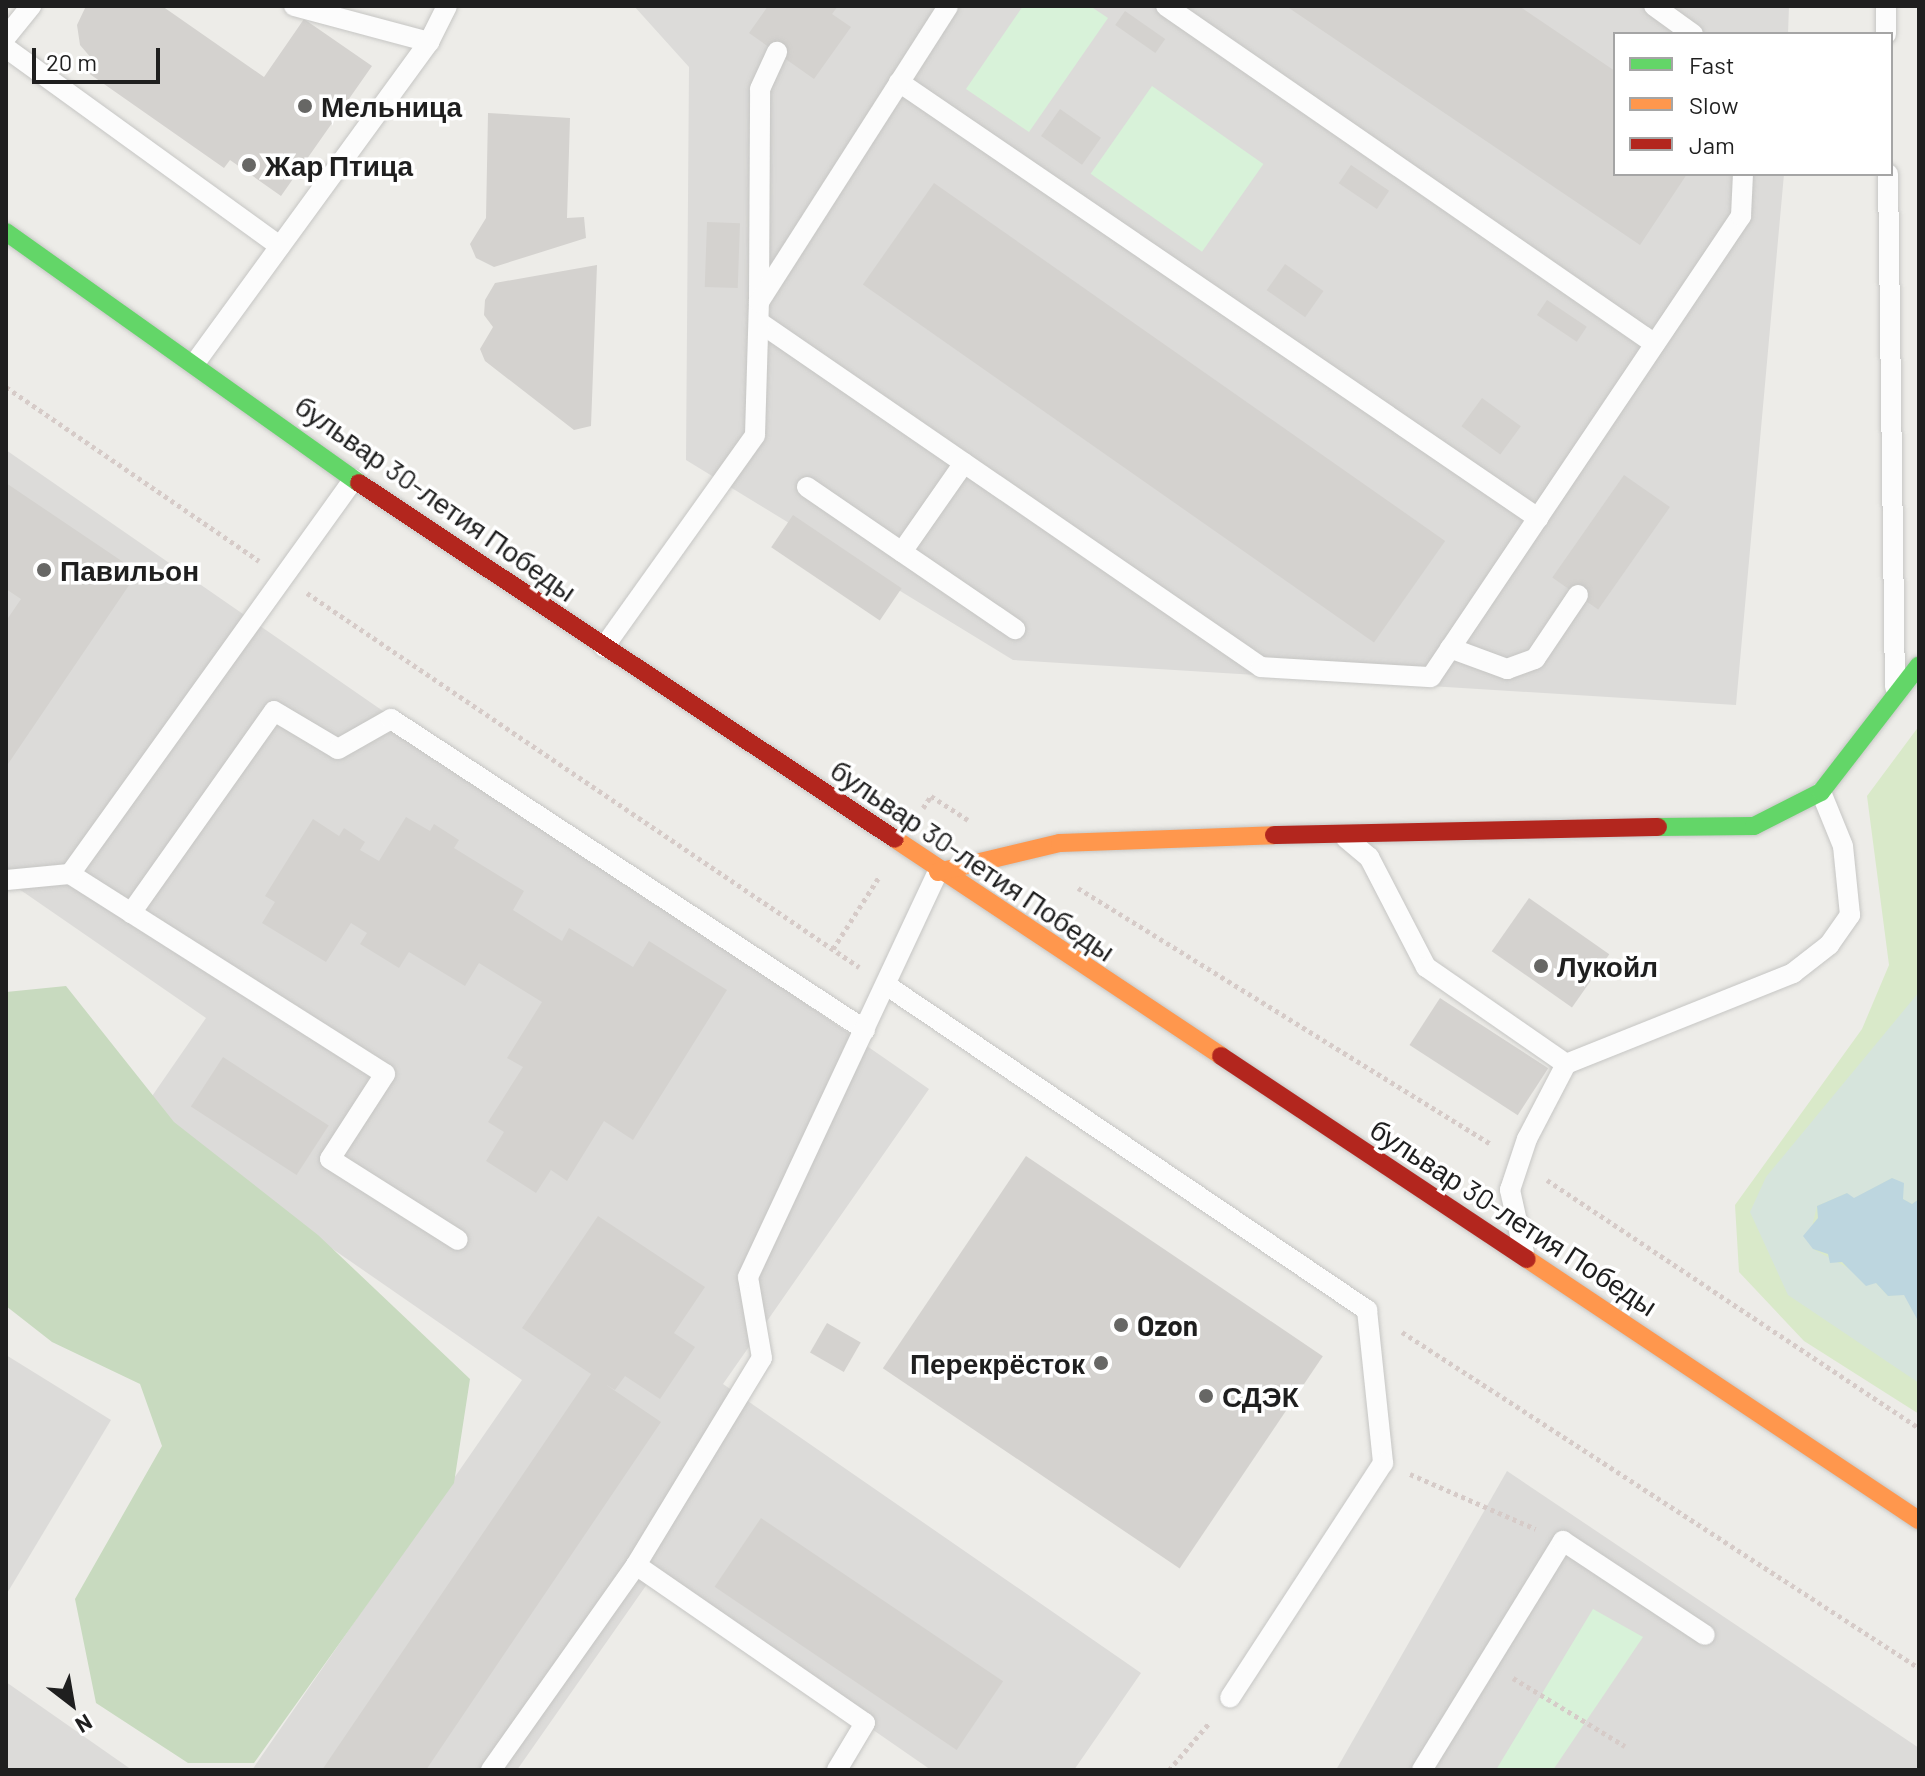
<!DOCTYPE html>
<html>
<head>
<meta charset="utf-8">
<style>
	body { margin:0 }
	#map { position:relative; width:1925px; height:1776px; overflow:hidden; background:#edece8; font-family:Barlow,sans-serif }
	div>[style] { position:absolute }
	.residential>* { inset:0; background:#dcdbd9 }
	.grass>* { inset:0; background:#d9e9c9 }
	.forest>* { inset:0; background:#c8dabf }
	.wetland>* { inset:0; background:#d6e4dc }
	.park>* { inset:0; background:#d8f2d9; transform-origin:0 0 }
	.water>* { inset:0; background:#bdd6df }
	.building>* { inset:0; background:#d4d2cf; transform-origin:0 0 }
	.path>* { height:5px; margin-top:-2.5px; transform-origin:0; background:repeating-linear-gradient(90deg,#d6cbc8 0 4px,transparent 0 8px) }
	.roads { filter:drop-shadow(0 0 2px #c6c6c4) drop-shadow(0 0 2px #c6c6c4) }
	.lane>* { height:20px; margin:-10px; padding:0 10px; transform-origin:10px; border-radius:10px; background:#fcfcfc }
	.fast>* { height:18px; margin:-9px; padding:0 9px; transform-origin:9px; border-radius:9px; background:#63d668 }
	.slow>* { height:18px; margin:-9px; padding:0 9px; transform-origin:9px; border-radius:9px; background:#ff974d }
	.jam>* { height:18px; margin:-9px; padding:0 9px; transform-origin:9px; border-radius:9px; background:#b3261e }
	.dots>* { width:22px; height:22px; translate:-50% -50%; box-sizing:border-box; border:4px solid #fff; border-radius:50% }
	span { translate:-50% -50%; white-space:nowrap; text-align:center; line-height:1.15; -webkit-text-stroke:7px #fff; paint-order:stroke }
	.poi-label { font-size:28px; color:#1f1f1f; font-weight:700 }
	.left { translate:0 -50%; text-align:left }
	.right { translate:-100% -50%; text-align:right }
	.street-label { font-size:28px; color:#1f1f1f }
	.frame { position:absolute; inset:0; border:8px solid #1f1f1f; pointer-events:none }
	.legend { position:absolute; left:1613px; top:32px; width:280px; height:144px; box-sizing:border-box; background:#fff; border:2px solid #a5a5a5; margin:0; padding:10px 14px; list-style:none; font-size:24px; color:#1f1f1f }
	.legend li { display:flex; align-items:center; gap:16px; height:40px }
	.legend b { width:40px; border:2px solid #a5a5a5 }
	.north { position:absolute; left:32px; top:1664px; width:80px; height:80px; -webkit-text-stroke:6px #fff; paint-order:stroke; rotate:149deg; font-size:22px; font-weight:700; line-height:32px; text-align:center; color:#1f1f1f }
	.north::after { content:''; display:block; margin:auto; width:28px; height:36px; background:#1f1f1f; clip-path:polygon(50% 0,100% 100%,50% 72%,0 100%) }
	.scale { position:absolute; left:32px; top:48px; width:128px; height:36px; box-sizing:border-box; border:4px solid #1f1f1f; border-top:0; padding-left:10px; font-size:24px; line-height:28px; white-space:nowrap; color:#1f1f1f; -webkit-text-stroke:6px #fff; paint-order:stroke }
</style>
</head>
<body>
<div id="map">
	<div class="residential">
		<div style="clip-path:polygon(634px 6px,1789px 6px,1788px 34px,1615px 34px,1615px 174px,1784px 174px,1736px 705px,1013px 660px,686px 460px,689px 67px)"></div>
		<div style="clip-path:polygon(6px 450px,929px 1089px,723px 1384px,1141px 1673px,1074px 1770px,931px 1770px,652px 1577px,517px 1770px,252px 1770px,522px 1380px,139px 1115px,206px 1018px,6px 880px)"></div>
		<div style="clip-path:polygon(6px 1355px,111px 1420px,6px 1595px)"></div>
		<div style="clip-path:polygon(1507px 1471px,1919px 1748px,1919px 1770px,1336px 1770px)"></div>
		<div style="clip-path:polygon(6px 1682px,132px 1770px,6px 1770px)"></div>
	</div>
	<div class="grass">
		<div style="clip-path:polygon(1919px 726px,1919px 1414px,1804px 1341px,1739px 1272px,1735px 1205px,1862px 1029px,1889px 965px,1867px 796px)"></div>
	</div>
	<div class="forest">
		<div style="clip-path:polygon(66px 986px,174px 1122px,318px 1235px,470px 1379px,454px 1483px,254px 1763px,188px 1763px,96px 1703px,75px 1599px,162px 1446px,140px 1384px,52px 1342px,6px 1306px,6px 992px)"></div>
	</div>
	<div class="wetland">
		<div style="clip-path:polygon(1919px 992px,1919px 1199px,1912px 1204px,1903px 1199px,1892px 1178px,1853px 1199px,1847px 1193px,1817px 1206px,1812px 1227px,1813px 1249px,1876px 1283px,1888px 1296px,1904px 1294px,1919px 1318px,1919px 1383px,1788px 1295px,1750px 1212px,1766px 1177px)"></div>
	</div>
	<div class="park">
		<div style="clip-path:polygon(1023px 6px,1090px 6px,1108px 18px,1029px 132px,966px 89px)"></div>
		<div style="left:1152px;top:86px;width:136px;height:107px;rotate:35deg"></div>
		<div style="clip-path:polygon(1593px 1609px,1643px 1637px,1553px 1770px,1496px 1770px)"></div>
	</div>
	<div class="water">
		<div style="clip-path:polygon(1892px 1178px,1904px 1183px,1903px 1199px,1912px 1204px,1919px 1199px,1917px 1319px,1904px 1295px,1888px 1296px,1876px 1283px,1866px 1286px,1842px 1262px,1830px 1263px,1828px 1254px,1813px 1249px,1803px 1236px,1818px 1218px,1817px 1206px,1847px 1193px,1854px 1198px)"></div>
	</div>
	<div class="building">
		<div style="clip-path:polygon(86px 6px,162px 6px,264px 77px,304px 19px,372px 66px,281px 196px,230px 160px,224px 168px,84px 70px,92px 59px,80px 45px,77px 25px)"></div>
		<div style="clip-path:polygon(768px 6px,838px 6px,832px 14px,851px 27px,814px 79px,749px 33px)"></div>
		<div style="clip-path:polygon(1286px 6px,1519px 6px,1615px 71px,1615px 174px,1687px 174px,1640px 245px)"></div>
		<div style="left:1125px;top:11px;width:49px;height:17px;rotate:35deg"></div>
		<div style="left:1060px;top:109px;width:50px;height:33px;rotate:35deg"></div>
		<div style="clip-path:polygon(488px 113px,570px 118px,567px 218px,584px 217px,586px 238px,494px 267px,476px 258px,470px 244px,486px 218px)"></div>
		<div style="left:1351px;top:165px;width:46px;height:22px;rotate:34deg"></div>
		<div style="left:934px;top:183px;width:624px;height:124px;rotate:35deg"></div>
		<div style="left:707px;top:222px;width:33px;height:65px;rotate:2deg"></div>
		<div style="left:1285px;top:264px;width:47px;height:32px;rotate:35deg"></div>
		<div style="clip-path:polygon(597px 265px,591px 426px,574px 430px,485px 361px,480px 349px,493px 327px,484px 315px,485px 300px,495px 283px)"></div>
		<div style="left:1547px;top:300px;width:48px;height:18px;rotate:34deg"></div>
		<div style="left:1482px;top:398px;width:48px;height:35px;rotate:36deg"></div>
		<div style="left:1624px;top:475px;width:56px;height:125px;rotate:35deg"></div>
		<div style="clip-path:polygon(6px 483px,138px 572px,6px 767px,6px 621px,21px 599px,6px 589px)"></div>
		<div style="left:793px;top:515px;width:131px;height:39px;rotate:34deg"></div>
		<div style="clip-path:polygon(406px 817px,430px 831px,434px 824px,459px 840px,454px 848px,524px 891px,513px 910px,562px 941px,569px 928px,633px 967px,649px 941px,727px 990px,633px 1140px,604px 1121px,567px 1181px,551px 1170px,536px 1193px,486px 1161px,504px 1132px,488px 1122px,523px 1067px,507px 1058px,542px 1002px,479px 963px,465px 986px,409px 952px,399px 968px,360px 944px,367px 933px,351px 923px,326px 962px,262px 923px,275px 902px,265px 896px,313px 819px,339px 836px,344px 828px,365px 842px,360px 850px,379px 861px)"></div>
		<div style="left:1529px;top:898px;width:98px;height:65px;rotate:35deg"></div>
		<div style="left:1440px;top:998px;width:129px;height:56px;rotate:33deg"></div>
		<div style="left:223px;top:1057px;width:126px;height:59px;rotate:33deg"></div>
		<div style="left:1026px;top:1156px;width:358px;height:256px;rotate:34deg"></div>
		<div style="clip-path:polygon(598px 1216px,705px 1287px,674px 1333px,695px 1347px,660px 1399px,625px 1376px,615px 1390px,605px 1384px,661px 1422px,426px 1770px,322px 1770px,591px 1374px,522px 1328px)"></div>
		<div style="left:827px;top:1323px;width:39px;height:34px;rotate:30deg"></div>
		<div style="left:761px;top:1518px;width:292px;height:83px;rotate:34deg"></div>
	</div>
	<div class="path">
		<div style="left:6px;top:387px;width:307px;rotate:34.5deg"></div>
		<div style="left:307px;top:593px;width:667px;rotate:34.12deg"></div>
		<div style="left:923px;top:808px;width:14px;rotate:-56deg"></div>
		<div style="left:931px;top:796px;width:44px;rotate:33deg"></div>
		<div style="left:1078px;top:888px;width:486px;rotate:31.8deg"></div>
		<div style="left:833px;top:949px;width:85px;rotate:-57.4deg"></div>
		<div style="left:1547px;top:1180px;width:447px;rotate:33.7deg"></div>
		<div style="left:1402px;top:1332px;width:617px;rotate:33.02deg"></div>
		<div style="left:1410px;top:1474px;width:137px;rotate:23.6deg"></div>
		<div style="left:1513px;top:1678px;width:131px;rotate:31.3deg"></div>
		<div style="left:1169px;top:1770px;width:63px;rotate:-49.5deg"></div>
	</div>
	<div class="roads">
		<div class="lane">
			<div style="left:294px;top:6px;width:140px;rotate:14.9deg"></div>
			<div style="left:1166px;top:6px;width:594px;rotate:34.65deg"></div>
			<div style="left:1654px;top:6px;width:48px;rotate:35.7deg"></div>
			<div style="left:1886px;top:6px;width:28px;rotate:90deg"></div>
			<div style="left:6px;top:37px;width:40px;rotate:-51deg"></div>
			<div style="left:6px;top:48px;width:338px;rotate:35.9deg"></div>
			<div style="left:899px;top:82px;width:774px;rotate:34.31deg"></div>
			<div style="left:1888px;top:174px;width:513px;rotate:89.22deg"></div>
			<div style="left:759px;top:302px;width:213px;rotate:-89.7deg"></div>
			<div style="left:760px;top:89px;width:41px;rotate:-65.3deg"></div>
			<div style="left:759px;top:322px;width:609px;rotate:34.5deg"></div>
			<div style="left:1261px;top:667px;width:170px;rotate:3.4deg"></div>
			<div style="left:1431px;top:677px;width:556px;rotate:-56.08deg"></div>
			<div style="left:1741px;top:216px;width:42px;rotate:-87.3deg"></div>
			<div style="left:195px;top:363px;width:397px;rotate:-53.9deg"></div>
			<div style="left:429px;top:42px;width:40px;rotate:-63.4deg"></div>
			<div style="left:964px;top:463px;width:108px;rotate:124.9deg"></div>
			<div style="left:902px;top:552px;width:137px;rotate:34.3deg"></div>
			<div style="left:807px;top:487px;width:115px;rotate:34.4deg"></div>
			<div style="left:604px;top:647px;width:260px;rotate:-54.5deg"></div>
			<div style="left:755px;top:435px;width:133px;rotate:-88.3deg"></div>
			<div style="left:759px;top:302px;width:351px;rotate:-57.4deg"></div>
			<div style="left:1450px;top:648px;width:61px;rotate:20.2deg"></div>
			<div style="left:1507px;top:669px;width:30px;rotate:-20deg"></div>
			<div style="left:1535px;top:659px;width:77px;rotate:-56.1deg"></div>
			<div style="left:1346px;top:838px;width:30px;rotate:40deg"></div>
			<div style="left:1369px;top:857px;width:124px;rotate:62.6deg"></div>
			<div style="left:1426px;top:967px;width:170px;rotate:34.7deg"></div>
			<div style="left:70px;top:874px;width:373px;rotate:32.4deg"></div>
			<div style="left:385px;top:1074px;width:101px;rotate:122.9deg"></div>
			<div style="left:330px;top:1159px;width:151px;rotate:32.3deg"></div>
			<div style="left:6px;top:880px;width:64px;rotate:-5.4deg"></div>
			<div style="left:70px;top:874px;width:486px;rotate:-54.3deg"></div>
			<div style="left:131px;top:913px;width:247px;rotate:-54.7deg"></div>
			<div style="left:274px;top:711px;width:74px;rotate:30.7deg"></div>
			<div style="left:338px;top:749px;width:61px;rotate:-29.5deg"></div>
			<div style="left:391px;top:719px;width:567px;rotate:33.27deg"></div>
			<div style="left:886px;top:985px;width:581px;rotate:34.05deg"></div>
			<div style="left:1367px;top:1310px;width:154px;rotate:84deg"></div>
			<div style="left:1383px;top:1463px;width:280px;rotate:123.1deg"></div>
			<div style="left:1524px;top:1253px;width:65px;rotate:-102.5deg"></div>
			<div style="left:1510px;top:1190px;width:54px;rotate:-71.6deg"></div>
			<div style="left:1527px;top:1139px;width:85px;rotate:-62.5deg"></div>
			<div style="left:1566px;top:1064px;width:245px;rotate:-21.8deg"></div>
			<div style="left:1793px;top:973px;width:46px;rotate:-37.9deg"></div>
			<div style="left:1829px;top:945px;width:37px;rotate:-55deg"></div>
			<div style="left:1850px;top:915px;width:69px;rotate:-95.8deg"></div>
			<div style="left:1843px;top:846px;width:58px;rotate:-112.2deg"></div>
			<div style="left:636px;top:1565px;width:278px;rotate:34.6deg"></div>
			<div style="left:865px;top:1723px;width:55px;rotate:120.8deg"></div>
			<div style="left:491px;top:1770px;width:251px;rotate:-54.7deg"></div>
			<div style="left:636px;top:1565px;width:242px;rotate:-58.7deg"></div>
			<div style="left:762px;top:1358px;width:82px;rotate:-99.8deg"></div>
			<div style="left:748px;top:1277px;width:447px;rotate:-64.9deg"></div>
			<div style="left:1422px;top:1770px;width:269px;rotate:-58.4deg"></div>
			<div style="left:1563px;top:1541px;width:170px;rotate:33.5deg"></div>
		</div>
		<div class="fast">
			<div style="left:6px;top:232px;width:433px;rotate:35.4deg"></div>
			<div style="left:1658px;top:827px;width:96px;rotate:-0.6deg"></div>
			<div style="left:1754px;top:826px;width:75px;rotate:-26.9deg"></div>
			<div style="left:1821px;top:792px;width:160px;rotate:-52.3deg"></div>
		</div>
		<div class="slow">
			<div style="left:895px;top:839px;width:392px;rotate:33.6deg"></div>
			<div style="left:938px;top:872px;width:125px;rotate:-13.4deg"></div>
			<div style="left:1060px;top:843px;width:214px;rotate:-2.1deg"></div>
			<div style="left:1527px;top:1259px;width:471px;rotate:33.7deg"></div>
		</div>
		<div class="jam">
			<div style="left:359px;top:483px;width:643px;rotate:33.59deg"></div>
			<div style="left:1274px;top:835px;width:384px;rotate:-1.2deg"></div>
			<div style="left:1221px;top:1056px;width:367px;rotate:33.6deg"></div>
		</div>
	</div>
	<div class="dots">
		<div style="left:305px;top:106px;background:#676765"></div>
		<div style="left:249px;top:165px;background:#676765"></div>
		<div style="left:44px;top:570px;background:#676765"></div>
		<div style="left:1541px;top:966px;background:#676765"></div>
		<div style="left:1121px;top:1325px;background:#676765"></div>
		<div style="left:1101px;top:1363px;background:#676765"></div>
		<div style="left:1206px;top:1396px;background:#676765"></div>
	</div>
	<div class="poi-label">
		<span class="left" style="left:321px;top:106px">Мельница</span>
		<span class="left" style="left:265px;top:165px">Жар Птица</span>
		<span class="left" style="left:60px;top:570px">Павильон</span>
		<span class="left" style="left:1557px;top:966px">Лукойл</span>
		<span class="left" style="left:1137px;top:1325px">Ozon</span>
		<span class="right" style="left:1085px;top:1363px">Перекрёсток</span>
		<span class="left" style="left:1222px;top:1396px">СДЭК</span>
	</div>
	<div class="street-label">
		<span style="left:436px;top:498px;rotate:35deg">бульвар 30-летия Победы</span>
		<span style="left:973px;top:860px;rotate:34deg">бульвар 30-летия Победы</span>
		<span style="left:1514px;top:1217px;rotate:33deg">бульвар 30-летия Победы</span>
	</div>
	<div class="frame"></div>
	<ul class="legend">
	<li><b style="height:10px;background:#63d668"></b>Fast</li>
	<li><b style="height:10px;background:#ff974d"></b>Slow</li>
	<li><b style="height:10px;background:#b3261e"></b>Jam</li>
	</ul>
	<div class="north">N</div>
	<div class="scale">20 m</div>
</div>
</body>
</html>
